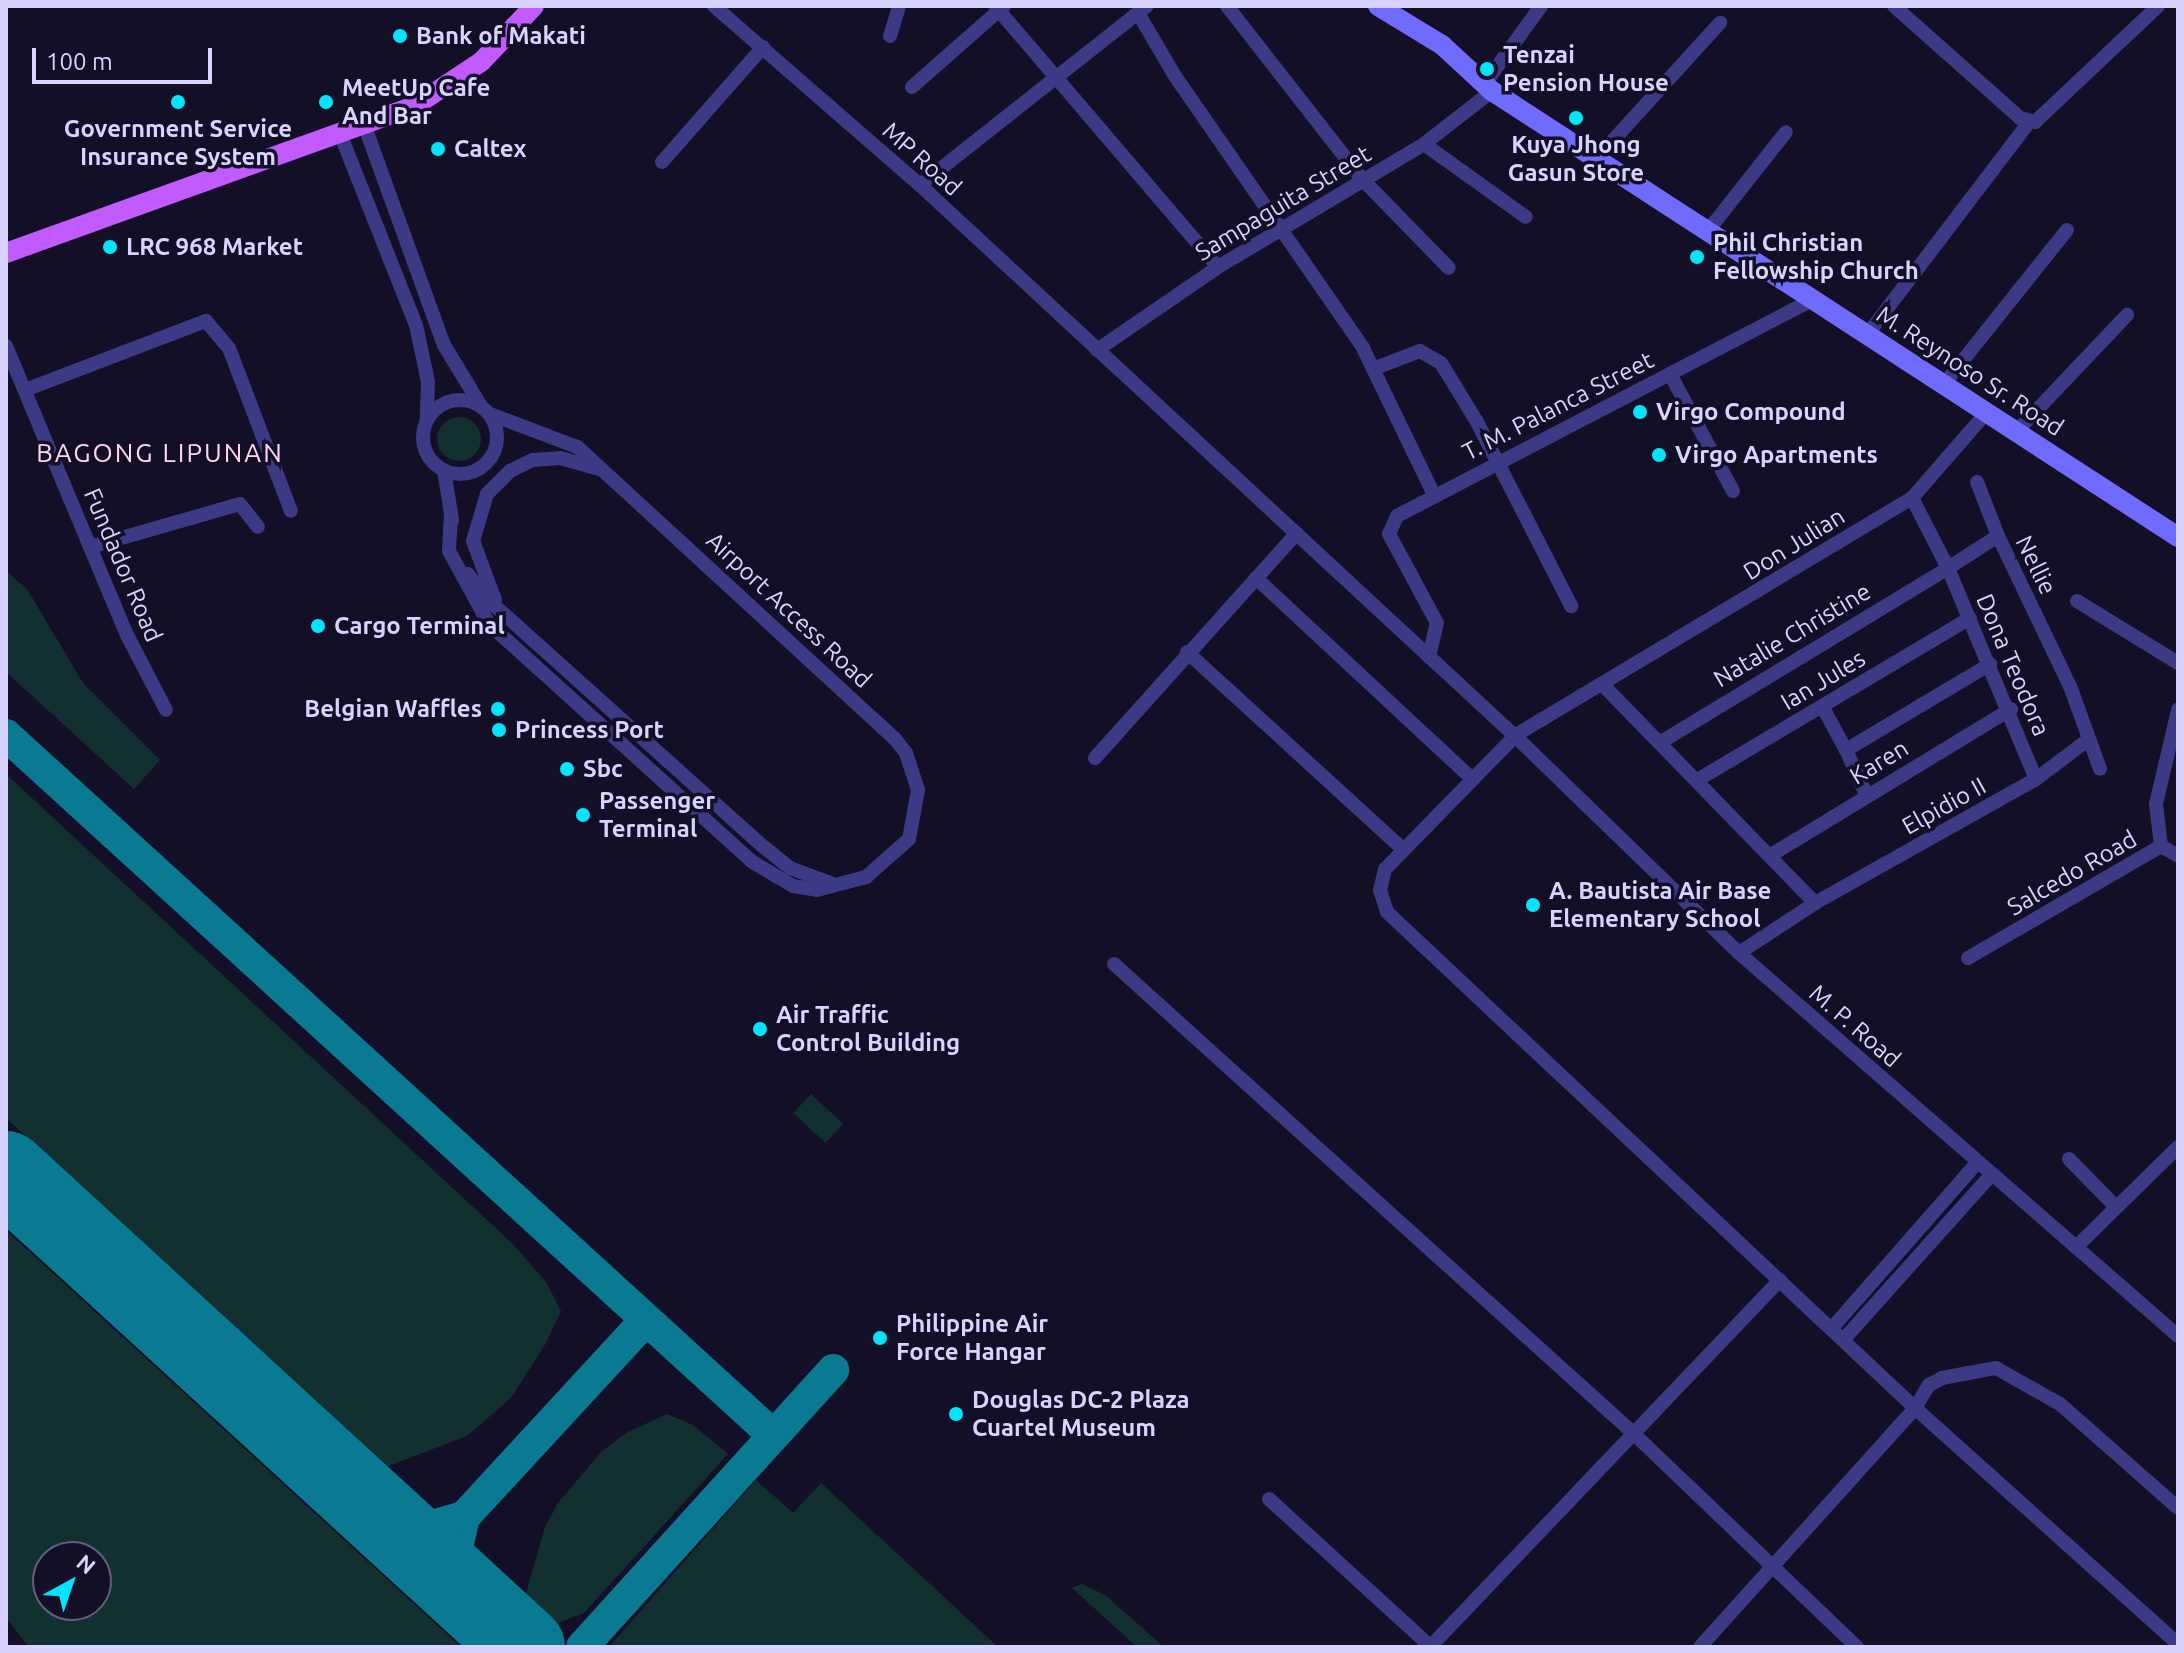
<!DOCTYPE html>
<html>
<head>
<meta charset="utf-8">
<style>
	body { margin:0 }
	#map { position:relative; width:2184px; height:1653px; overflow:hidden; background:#130f26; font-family:Ubuntu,sans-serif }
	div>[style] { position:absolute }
	.green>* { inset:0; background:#12302f; transform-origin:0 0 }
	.round { border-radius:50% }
	.taxiway>* { height:32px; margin:-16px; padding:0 16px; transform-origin:16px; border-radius:16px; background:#0a7a92 }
	.runway>* { height:82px; margin:-41px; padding:0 41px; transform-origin:41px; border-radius:41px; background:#0a7a92 }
	.street>* { height:14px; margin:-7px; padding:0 7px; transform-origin:7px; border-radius:7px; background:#3d3a85 }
	.street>.ring { margin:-7px; padding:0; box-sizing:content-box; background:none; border:14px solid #3d3a85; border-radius:50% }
	.secondary>* { height:20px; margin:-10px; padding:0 10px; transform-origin:10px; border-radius:10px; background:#6f6bff }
	.primary>* { height:20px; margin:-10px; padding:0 10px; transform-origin:10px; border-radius:10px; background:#c25bff }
	.dots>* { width:22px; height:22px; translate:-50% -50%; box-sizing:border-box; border:4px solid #130f26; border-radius:50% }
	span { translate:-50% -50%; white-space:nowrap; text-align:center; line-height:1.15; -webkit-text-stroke:7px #130f26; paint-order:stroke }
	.poi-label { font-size:24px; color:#d9d4ff; font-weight:700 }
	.left { translate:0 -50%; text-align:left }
	.right { translate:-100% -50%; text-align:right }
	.street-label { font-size:24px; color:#d9d4ff }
	.neighbourhood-label { font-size:26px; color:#ffd6f0; letter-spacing:2px }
	.frame { position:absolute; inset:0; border:8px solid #d9d4ff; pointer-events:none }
	.north { position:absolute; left:32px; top:1541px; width:80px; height:80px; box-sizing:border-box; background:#130f26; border:2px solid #625e7d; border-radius:50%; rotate:40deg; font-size:22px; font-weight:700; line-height:32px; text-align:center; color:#d9d4ff }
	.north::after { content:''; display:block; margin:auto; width:28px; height:36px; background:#00e5ff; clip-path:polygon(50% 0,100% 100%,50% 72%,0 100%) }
	.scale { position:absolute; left:32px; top:48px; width:180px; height:36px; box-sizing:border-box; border:4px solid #d9d4ff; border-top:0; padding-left:10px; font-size:24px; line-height:28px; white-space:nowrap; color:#d9d4ff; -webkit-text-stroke:6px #130f26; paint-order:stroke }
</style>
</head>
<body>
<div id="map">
	<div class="green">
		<div class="round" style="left:437px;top:417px;width:44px;height:44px"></div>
		<div style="clip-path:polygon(6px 571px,27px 589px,83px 683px,160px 760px,134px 789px,6px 672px)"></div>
		<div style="clip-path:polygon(6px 774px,513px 1244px,546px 1282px,561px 1311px,546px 1343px,511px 1398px,467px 1436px,388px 1466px,6px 1118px)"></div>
		<div style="left:811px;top:1094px;width:44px;height:26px;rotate:43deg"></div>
		<div style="clip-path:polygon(evenodd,6px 1230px,461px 1647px,29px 1647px,6px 1618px,6px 1230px,96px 1557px,96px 1605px,48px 1605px,48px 1557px,96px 1557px)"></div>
		<div style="clip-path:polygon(667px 1414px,693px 1425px,728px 1454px,584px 1613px,558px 1623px,526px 1593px,545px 1527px,558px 1503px,601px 1452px,626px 1433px)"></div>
		<div style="clip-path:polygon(756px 1480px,793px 1513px,821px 1483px,998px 1647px,609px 1647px)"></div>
		<div style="clip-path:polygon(1082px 1584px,1105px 1595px,1164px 1647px,1137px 1647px,1072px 1588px)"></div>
	</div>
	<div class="taxiway">
		<div style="left:6px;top:735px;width:1038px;rotate:42.39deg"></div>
		<div style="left:375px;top:1510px;width:47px;rotate:24.9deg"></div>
		<div style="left:418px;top:1530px;width:48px;rotate:-15.8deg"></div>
		<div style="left:464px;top:1517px;width:268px;rotate:-47.3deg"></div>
		<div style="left:464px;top:1517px;width:37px;rotate:103deg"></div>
		<div style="left:456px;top:1553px;width:46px;rotate:73.5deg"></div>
		<div style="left:582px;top:1647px;width:374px;rotate:-47.8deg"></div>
	</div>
	<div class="runway">
		<div style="left:6px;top:1172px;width:703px;rotate:42.52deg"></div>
	</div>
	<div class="street">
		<div style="left:714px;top:6px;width:273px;rotate:41deg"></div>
		<div style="left:920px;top:185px;width:811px;rotate:42.8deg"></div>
		<div style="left:1515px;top:736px;width:186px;rotate:134.3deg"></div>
		<div style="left:1385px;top:869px;width:22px;rotate:103deg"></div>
		<div style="left:1380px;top:890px;width:23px;rotate:72deg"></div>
		<div style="left:1387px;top:912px;width:724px;rotate:43.21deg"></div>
		<div style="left:1915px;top:1408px;width:353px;rotate:41.9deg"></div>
		<div style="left:995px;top:6px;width:343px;rotate:49.5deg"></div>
		<div style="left:1227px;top:6px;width:219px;rotate:52deg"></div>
		<div style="left:1362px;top:179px;width:124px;rotate:45.7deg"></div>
		<div style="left:1894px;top:6px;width:169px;rotate:41.6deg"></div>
		<div style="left:2020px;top:118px;width:16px;rotate:15deg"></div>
		<div style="left:2035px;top:122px;width:169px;rotate:-43.3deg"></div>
		<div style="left:1138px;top:13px;width:73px;rotate:59.6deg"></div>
		<div style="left:1175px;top:76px;width:331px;rotate:55.3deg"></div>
		<div style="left:1363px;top:348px;width:163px;rotate:64.2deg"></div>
		<div style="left:890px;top:36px;width:31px;rotate:-73deg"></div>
		<div style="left:1484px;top:85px;width:97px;rotate:-54.2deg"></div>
		<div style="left:912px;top:87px;width:123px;rotate:-41.4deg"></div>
		<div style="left:365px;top:127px;width:232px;rotate:70.1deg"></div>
		<div style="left:444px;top:345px;width:71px;rotate:58.8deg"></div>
		<div style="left:341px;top:136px;width:203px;rotate:68.4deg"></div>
		<div style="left:416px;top:325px;width:58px;rotate:78.1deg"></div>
		<div style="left:428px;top:382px;width:37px;rotate:92deg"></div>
		<div style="left:1424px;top:144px;width:125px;rotate:35.6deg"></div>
		<div style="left:1597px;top:158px;width:183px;rotate:-47.7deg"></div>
		<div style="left:662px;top:162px;width:153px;rotate:-48.7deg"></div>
		<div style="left:920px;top:185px;width:289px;rotate:-38.3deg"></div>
		<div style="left:1707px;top:232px;width:127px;rotate:-51.7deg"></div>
		<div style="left:1867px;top:335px;width:268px;rotate:-52.7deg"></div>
		<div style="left:6px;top:346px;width:316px;rotate:67.3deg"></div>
		<div style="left:128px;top:637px;width:82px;rotate:62.5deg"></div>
		<div style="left:1097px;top:350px;width:147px;rotate:-34.4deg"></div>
		<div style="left:1218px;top:267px;width:240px;rotate:-30.8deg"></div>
		<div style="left:1424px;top:144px;width:86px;rotate:-37.9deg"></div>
		<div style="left:1373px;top:369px;width:50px;rotate:-21deg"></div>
		<div style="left:1420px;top:351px;width:24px;rotate:30deg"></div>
		<div style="left:1441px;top:363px;width:69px;rotate:58.6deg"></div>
		<div style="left:1477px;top:422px;width:207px;rotate:62.9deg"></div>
		<div style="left:1670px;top:374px;width:133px;rotate:61.7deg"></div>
		<div style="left:1944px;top:384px;width:197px;rotate:-51.4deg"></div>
		<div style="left:25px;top:390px;width:194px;rotate:-20.9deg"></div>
		<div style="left:206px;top:321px;width:35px;rotate:50deg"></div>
		<div style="left:229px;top:348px;width:174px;rotate:69.2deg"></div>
		<div class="ring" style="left:423px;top:400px;width:60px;height:60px"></div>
		<div style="left:1986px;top:413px;width:113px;rotate:131deg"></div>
		<div style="left:1912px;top:498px;width:463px;rotate:149.1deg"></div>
		<div style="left:1515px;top:736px;width:312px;rotate:44.1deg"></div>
		<div style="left:1739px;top:953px;width:583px;rotate:41.1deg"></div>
		<div style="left:2015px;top:433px;width:163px;rotate:-46.5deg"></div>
		<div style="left:444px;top:470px;width:51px;rotate:80.9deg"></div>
		<div style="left:1977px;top:482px;width:58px;rotate:68.7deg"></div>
		<div style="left:1912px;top:498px;width:79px;rotate:62.8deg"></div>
		<div style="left:1948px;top:568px;width:59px;rotate:-32.6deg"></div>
		<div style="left:1998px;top:536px;width:166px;rotate:64.4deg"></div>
		<div style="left:2070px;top:686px;width:88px;rotate:70.1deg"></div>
		<div style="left:451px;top:513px;width:38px;rotate:93deg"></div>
		<div style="left:449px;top:551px;width:83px;rotate:61.3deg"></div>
		<div style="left:489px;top:624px;width:353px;rotate:42.1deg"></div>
		<div style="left:751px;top:861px;width:49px;rotate:30.8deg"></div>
		<div style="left:793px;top:886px;width:24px;rotate:9deg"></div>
		<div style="left:817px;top:890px;width:51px;rotate:-14.9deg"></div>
		<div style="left:866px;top:877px;width:57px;rotate:-41.5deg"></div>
		<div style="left:909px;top:839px;width:50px;rotate:-79.6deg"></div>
		<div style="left:918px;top:790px;width:39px;rotate:-108deg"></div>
		<div style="left:906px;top:753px;width:18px;rotate:-128deg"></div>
		<div style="left:895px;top:739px;width:432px;rotate:-137.4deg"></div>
		<div style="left:577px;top:447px;width:93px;rotate:-159.2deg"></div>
		<div style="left:90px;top:547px;width:156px;rotate:-16deg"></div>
		<div style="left:240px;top:504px;width:29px;rotate:52deg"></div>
		<div style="left:468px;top:574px;width:29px;rotate:54deg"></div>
		<div style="left:485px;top:597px;width:375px;rotate:41.9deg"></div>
		<div style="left:764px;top:847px;width:33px;rotate:39deg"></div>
		<div style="left:790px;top:868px;width:46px;rotate:20.4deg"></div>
		<div style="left:1256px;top:578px;width:296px;rotate:42.9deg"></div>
		<div style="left:495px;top:600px;width:63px;rotate:-110.4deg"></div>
		<div style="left:473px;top:541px;width:49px;rotate:-73.4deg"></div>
		<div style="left:487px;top:494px;width:33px;rotate:-45deg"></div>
		<div style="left:510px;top:471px;width:25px;rotate:-26deg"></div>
		<div style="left:533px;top:460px;width:27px;rotate:-4deg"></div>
		<div style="left:560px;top:458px;width:41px;rotate:15.4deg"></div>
		<div style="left:2077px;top:601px;width:119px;rotate:31.5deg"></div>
		<div style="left:1187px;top:652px;width:291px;rotate:42.4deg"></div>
		<div style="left:1429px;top:657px;width:35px;rotate:-77deg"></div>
		<div style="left:1437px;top:623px;width:101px;rotate:-118.3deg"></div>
		<div style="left:1389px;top:534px;width:20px;rotate:-66deg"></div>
		<div style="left:1397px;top:516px;width:469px;rotate:-27.5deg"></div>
		<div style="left:1604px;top:686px;width:303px;rotate:45.8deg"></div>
		<div style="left:1822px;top:706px;width:50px;rotate:61.4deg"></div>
		<div style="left:1661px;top:742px;width:336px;rotate:-31.2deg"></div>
		<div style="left:1948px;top:568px;width:229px;rotate:67.4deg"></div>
		<div style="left:1095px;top:758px;width:302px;rotate:-48.1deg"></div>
		<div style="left:1699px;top:779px;width:315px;rotate:-30.7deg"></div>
		<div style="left:1866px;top:794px;width:48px;rotate:-114.4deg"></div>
		<div style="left:1846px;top:750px;width:168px;rotate:-30.8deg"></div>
		<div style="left:2161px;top:846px;width:20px;rotate:30deg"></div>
		<div style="left:1771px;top:855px;width:281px;rotate:-31.3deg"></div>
		<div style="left:1739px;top:953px;width:91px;rotate:-33.3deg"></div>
		<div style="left:1815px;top:903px;width:253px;rotate:-29.3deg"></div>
		<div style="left:2036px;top:779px;width:66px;rotate:-37deg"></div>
		<div style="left:1968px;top:958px;width:223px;rotate:-30.1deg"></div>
		<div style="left:2161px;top:846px;width:42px;rotate:-96.8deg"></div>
		<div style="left:2156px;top:804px;width:97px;rotate:-76.8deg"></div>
		<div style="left:1114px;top:964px;width:700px;rotate:42.1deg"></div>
		<div style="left:1633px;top:1433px;width:310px;rotate:43.7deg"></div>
		<div style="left:2069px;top:1159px;width:66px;rotate:45.6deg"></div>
		<div style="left:2076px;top:1247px;width:143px;rotate:-44.4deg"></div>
		<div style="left:1832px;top:1328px;width:221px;rotate:-48.7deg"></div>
		<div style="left:1844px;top:1339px;width:220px;rotate:-48.1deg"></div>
		<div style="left:1269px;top:1499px;width:219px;rotate:42.4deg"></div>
		<div style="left:1430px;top:1647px;width:507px;rotate:-46.36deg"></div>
		<div style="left:1700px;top:1647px;width:321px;rotate:-48deg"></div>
		<div style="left:1915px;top:1408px;width:27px;rotate:-59deg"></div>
		<div style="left:1929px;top:1385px;width:15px;rotate:-28deg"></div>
		<div style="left:1942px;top:1378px;width:55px;rotate:-10.5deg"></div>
		<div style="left:1996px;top:1368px;width:73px;rotate:29.4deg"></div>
		<div style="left:2060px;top:1404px;width:157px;rotate:41.4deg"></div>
	</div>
	<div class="secondary">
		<div style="left:1378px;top:6px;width:75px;rotate:31.4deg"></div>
		<div style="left:1442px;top:45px;width:68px;rotate:42.6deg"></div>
		<div style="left:1492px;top:91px;width:818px;rotate:33.03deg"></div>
	</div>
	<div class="primary">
		<div style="left:6px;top:253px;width:436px;rotate:-19.8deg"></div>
		<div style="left:416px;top:105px;width:78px;rotate:-33.5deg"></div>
		<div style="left:481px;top:62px;width:77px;rotate:-46.6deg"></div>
	</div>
	<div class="dots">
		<div style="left:400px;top:36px;background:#00e5ff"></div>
		<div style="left:1487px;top:69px;background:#00e5ff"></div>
		<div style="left:178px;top:102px;background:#00e5ff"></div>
		<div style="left:326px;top:102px;background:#00e5ff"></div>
		<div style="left:1576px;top:118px;background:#00e5ff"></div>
		<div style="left:438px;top:149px;background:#00e5ff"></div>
		<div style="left:110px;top:247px;background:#00e5ff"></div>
		<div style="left:1697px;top:257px;background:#00e5ff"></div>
		<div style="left:1640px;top:412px;background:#00e5ff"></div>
		<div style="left:1659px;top:455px;background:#00e5ff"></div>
		<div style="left:318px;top:626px;background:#00e5ff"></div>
		<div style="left:498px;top:709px;background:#00e5ff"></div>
		<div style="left:499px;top:730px;background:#00e5ff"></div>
		<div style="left:567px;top:769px;background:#00e5ff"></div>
		<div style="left:583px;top:815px;background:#00e5ff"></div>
		<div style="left:1533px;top:905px;background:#00e5ff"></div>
		<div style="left:760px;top:1029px;background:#00e5ff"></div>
		<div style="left:880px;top:1338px;background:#00e5ff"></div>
		<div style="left:956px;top:1414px;background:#00e5ff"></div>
	</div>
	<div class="poi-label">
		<span class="left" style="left:416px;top:36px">Bank of Makati</span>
		<span class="left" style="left:1503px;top:69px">Tenzai<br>Pension House</span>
		<span class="left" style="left:342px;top:102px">MeetUp Cafe<br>And Bar</span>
		<span style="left:178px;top:143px">Government Service<br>Insurance System</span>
		<span style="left:1576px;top:159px">Kuya Jhong<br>Gasun Store</span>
		<span class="left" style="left:454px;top:149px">Caltex</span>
		<span class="left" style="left:1713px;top:257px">Phil Christian<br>Fellowship Church</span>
		<span class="left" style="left:126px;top:247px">LRC 968 Market</span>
		<span class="left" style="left:1656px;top:412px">Virgo Compound</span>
		<span class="left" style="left:1675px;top:455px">Virgo Apartments</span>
		<span class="left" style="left:334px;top:626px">Cargo Terminal</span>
		<span class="right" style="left:482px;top:709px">Belgian Waffles</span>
		<span class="left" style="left:515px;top:730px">Princess Port</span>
		<span class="left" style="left:583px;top:769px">Sbc</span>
		<span class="left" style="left:599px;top:815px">Passenger<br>Terminal</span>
		<span class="left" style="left:1549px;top:905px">A. Bautista Air Base<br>Elementary School</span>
		<span class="left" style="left:776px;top:1029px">Air Traffic<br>Control Building</span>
		<span class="left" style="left:896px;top:1338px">Philippine Air<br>Force Hangar</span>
		<span class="left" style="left:972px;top:1414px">Douglas DC-2 Plaza<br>Cuartel Museum</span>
	</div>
	<div class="street-label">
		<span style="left:922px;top:159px;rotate:42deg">MP Road</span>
		<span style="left:1283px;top:203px;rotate:-31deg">Sampaguita Street</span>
		<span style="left:1970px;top:371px;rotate:33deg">M. Reynoso Sr. Road</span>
		<span style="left:1558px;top:406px;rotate:-27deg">T. M. Palanca Street</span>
		<span style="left:1794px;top:544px;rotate:-32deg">Don Julian</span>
		<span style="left:123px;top:565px;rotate:67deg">Fundador Road</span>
		<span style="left:2036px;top:565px;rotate:64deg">Nellie</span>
		<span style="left:789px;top:610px;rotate:43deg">Airport Access Road</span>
		<span style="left:1792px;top:635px;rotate:-31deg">Natalie Christine</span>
		<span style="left:2013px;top:665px;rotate:67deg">Dona Teodora</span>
		<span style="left:1823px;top:680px;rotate:-31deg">Ian Jules</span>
		<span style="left:1879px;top:762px;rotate:-31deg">Karen</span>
		<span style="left:1944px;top:806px;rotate:-29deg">Elpidio II</span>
		<span style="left:2072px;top:873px;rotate:-30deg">Salcedo Road</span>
		<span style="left:1855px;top:1026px;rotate:41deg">M. P. Road</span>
	</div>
	<div class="neighbourhood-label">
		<span style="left:160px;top:453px">BAGONG LIPUNAN</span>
	</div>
	<div class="frame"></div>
	<div class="north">N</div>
	<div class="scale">100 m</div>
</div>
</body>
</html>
